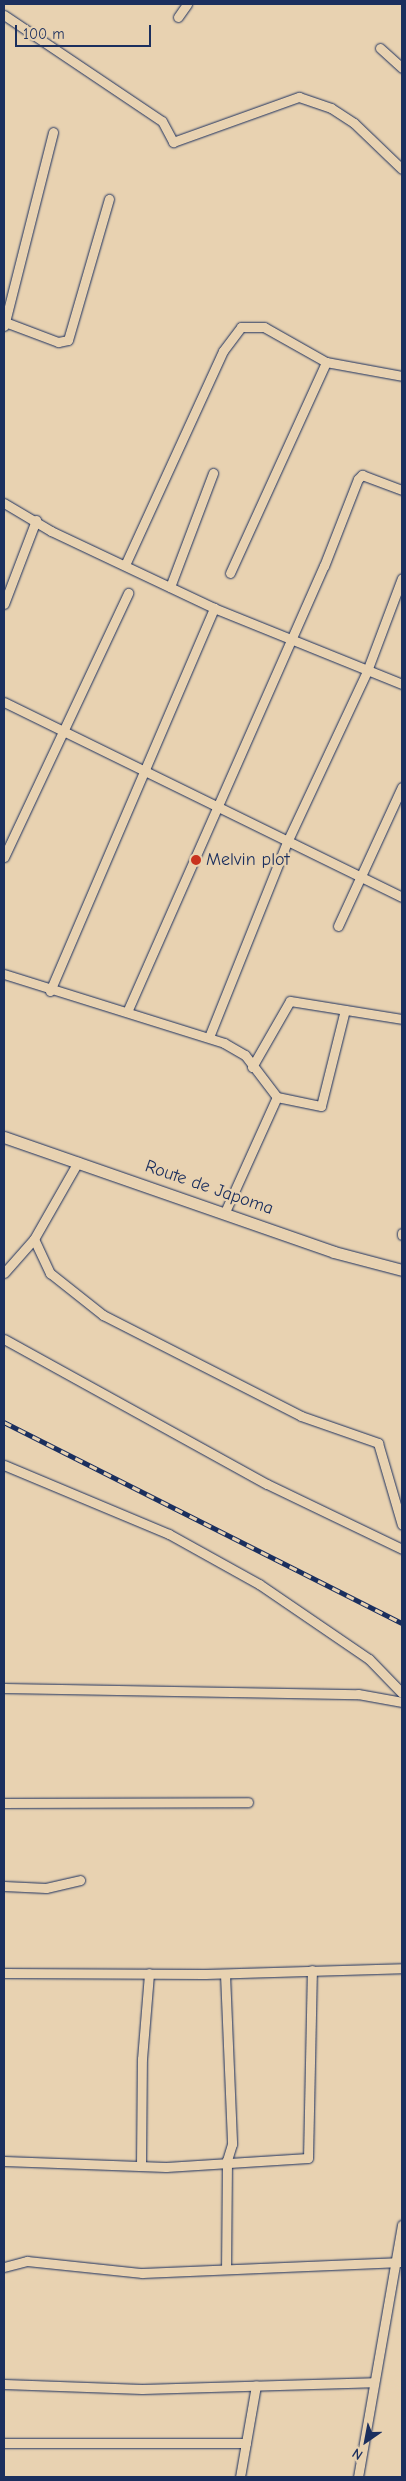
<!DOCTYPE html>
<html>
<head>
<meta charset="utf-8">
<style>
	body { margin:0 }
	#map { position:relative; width:406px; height:2481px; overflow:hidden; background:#e8d2b1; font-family:"Comic Neue",sans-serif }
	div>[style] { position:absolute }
	.roads { filter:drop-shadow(0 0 1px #1b2f5e) drop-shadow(0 0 1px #1b2f5e) }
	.street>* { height:9px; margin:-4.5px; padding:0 4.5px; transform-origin:4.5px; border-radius:4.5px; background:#e8d2b1 }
	.secondary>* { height:11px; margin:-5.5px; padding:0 5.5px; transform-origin:5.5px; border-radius:5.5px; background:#e8d2b1 }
	.rail>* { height:4.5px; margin-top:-2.25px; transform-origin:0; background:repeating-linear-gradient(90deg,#e8d2b1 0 8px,#1b2f5e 0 16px); box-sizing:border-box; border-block:1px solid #1b2f5e }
	.dots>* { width:14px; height:14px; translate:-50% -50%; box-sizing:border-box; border:2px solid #e8d2b1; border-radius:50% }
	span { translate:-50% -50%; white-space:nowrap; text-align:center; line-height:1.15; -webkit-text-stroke:4.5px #e8d2b1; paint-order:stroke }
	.poi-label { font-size:18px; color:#1b2f5e }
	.left { translate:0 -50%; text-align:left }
	.street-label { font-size:18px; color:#1b2f5e }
	.frame { position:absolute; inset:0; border:5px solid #1b2f5e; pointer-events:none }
	.north { position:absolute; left:341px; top:2416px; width:50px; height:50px; -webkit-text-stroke:4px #e8d2b1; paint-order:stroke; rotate:213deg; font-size:14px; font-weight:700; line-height:20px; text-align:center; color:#1b2f5e }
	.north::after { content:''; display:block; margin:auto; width:18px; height:22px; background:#1b2f5e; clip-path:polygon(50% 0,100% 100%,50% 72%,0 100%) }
	.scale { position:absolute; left:15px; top:25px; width:136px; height:22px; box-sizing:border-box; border:2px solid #1b2f5e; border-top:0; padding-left:6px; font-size:15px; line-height:18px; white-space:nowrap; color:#1b2f5e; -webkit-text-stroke:4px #e8d2b1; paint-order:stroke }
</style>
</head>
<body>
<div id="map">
	<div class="roads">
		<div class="street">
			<div style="left:4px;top:15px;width:190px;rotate:33.9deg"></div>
			<div style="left:162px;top:121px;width:24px;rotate:62deg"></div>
			<div style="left:173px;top:142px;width:134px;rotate:-19.7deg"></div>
			<div style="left:299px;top:97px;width:34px;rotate:19deg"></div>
			<div style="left:331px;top:108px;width:27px;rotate:33deg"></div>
			<div style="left:354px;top:123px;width:66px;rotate:43.8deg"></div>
			<div style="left:178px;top:17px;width:16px;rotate:-55deg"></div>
			<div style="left:380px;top:48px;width:30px;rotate:42deg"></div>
			<div style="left:5px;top:322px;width:57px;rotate:20.7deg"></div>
			<div style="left:58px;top:342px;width:10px;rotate:-11deg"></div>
			<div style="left:68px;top:340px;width:147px;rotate:-73.8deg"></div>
			<div style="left:4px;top:326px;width:200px;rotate:-75.8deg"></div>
			<div style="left:4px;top:503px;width:55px;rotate:30.8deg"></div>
			<div style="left:51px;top:531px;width:180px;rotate:25.3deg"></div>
			<div style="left:214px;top:608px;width:203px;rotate:22deg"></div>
			<div style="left:125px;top:565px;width:235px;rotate:-65.4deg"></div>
			<div style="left:223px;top:351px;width:30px;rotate:-53deg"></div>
			<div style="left:241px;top:327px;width:23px"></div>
			<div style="left:264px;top:327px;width:71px;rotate:29.4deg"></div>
			<div style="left:326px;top:362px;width:77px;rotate:10.4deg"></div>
			<div style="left:230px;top:573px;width:232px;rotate:-65.5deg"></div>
			<div style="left:170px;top:587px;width:122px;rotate:-69.3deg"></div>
			<div style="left:4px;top:604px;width:90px;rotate:-69.1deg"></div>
			<div style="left:4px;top:702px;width:443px;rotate:26.1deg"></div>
			<div style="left:4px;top:857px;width:292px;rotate:-64.8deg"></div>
			<div style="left:338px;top:926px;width:153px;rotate:-65.3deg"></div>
			<div style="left:4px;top:974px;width:231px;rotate:17.4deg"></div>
			<div style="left:224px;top:1043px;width:24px;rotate:30deg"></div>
			<div style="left:245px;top:1055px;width:53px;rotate:52.7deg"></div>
			<div style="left:277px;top:1097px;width:45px;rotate:11.6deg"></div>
			<div style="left:321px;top:1106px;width:99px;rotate:-76deg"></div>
			<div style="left:50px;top:991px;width:417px;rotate:-66.8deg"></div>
			<div style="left:127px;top:1012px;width:488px;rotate:-66.2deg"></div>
			<div style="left:324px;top:566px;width:93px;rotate:-68.7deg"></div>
			<div style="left:358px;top:479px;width:6px;rotate:-45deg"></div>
			<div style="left:362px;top:475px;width:43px;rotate:20.6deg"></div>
			<div style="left:209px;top:1037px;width:210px;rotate:-68.2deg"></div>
			<div style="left:287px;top:842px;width:189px;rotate:-64.9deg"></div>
			<div style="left:367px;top:671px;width:99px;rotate:-69.4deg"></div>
			<div style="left:252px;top:1067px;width:76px;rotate:-60.1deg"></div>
			<div style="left:290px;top:1001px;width:113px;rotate:9.1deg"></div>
			<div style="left:225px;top:1212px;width:126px;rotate:-65.7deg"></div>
			<div style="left:402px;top:1235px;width:2px;rotate:-90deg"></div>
			<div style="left:34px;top:1239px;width:38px;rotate:65deg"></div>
			<div style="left:50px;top:1273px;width:68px;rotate:38.4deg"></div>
			<div style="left:103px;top:1315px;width:222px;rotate:27deg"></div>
			<div style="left:301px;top:1416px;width:82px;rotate:19.3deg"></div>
			<div style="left:378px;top:1443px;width:85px;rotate:73.7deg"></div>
			<div style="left:4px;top:1273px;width:45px;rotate:-48.6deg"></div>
			<div style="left:34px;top:1239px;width:89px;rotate:-60.3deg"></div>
			<div style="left:4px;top:1339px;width:300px;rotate:28.9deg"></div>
			<div style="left:267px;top:1484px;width:150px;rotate:25.7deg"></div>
			<div style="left:4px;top:1465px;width:179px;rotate:22.7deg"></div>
			<div style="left:169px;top:1534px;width:103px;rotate:29.1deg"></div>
			<div style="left:259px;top:1584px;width:133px;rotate:34.3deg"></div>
			<div style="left:369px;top:1659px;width:47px;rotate:45.9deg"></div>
			<div style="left:4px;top:1688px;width:354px;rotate:1deg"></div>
			<div style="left:358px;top:1694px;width:45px;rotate:10.3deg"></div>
			<div style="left:4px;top:1803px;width:244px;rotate:-0.2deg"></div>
			<div style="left:4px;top:1886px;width:42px;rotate:2.7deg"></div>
			<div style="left:46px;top:1888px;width:35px;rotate:-13deg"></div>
			<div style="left:4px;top:1973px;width:201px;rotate:0.3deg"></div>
			<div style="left:205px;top:1974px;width:197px;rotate:-1.7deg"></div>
			<div style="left:225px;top:1974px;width:170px;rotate:87.6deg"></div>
			<div style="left:232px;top:2144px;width:17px;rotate:107deg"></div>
			<div style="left:227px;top:2160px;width:106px;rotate:90.5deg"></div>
			<div style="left:4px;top:2161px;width:162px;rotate:2.1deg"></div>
			<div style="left:166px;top:2167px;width:142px;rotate:-3.6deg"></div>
			<div style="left:308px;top:2158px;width:188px;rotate:-88.8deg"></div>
			<div style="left:141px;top:2166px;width:107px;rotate:-89.5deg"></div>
			<div style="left:142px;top:2059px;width:86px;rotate:-85.3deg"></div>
			<div style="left:4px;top:2267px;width:24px;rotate:-15deg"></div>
			<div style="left:27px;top:2261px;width:116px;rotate:6deg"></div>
			<div style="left:142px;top:2273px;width:260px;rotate:-2.4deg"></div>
			<div style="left:4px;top:2384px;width:138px;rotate:2.1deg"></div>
			<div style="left:142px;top:2389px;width:231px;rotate:-1.7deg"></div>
			<div style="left:4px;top:2443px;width:242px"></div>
			<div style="left:240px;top:2477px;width:93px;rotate:-80.1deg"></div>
			<div style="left:358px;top:2477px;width:256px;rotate:-80.1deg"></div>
		</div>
		<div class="secondary">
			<div style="left:4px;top:1137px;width:349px;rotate:19.2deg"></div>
			<div style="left:334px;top:1252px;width:70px;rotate:14.8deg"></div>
		</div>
	</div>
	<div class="rail">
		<div style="left:4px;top:1422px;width:446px;rotate:26.8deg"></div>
	</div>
	<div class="dots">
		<div style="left:196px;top:860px;background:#c8321e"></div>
	</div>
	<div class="poi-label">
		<span class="left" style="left:206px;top:860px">Melvin plot</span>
	</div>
	<div class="street-label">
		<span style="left:209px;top:1188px;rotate:19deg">Route de Japoma</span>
	</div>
	<div class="frame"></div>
	<div class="north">N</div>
	<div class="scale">100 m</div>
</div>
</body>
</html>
